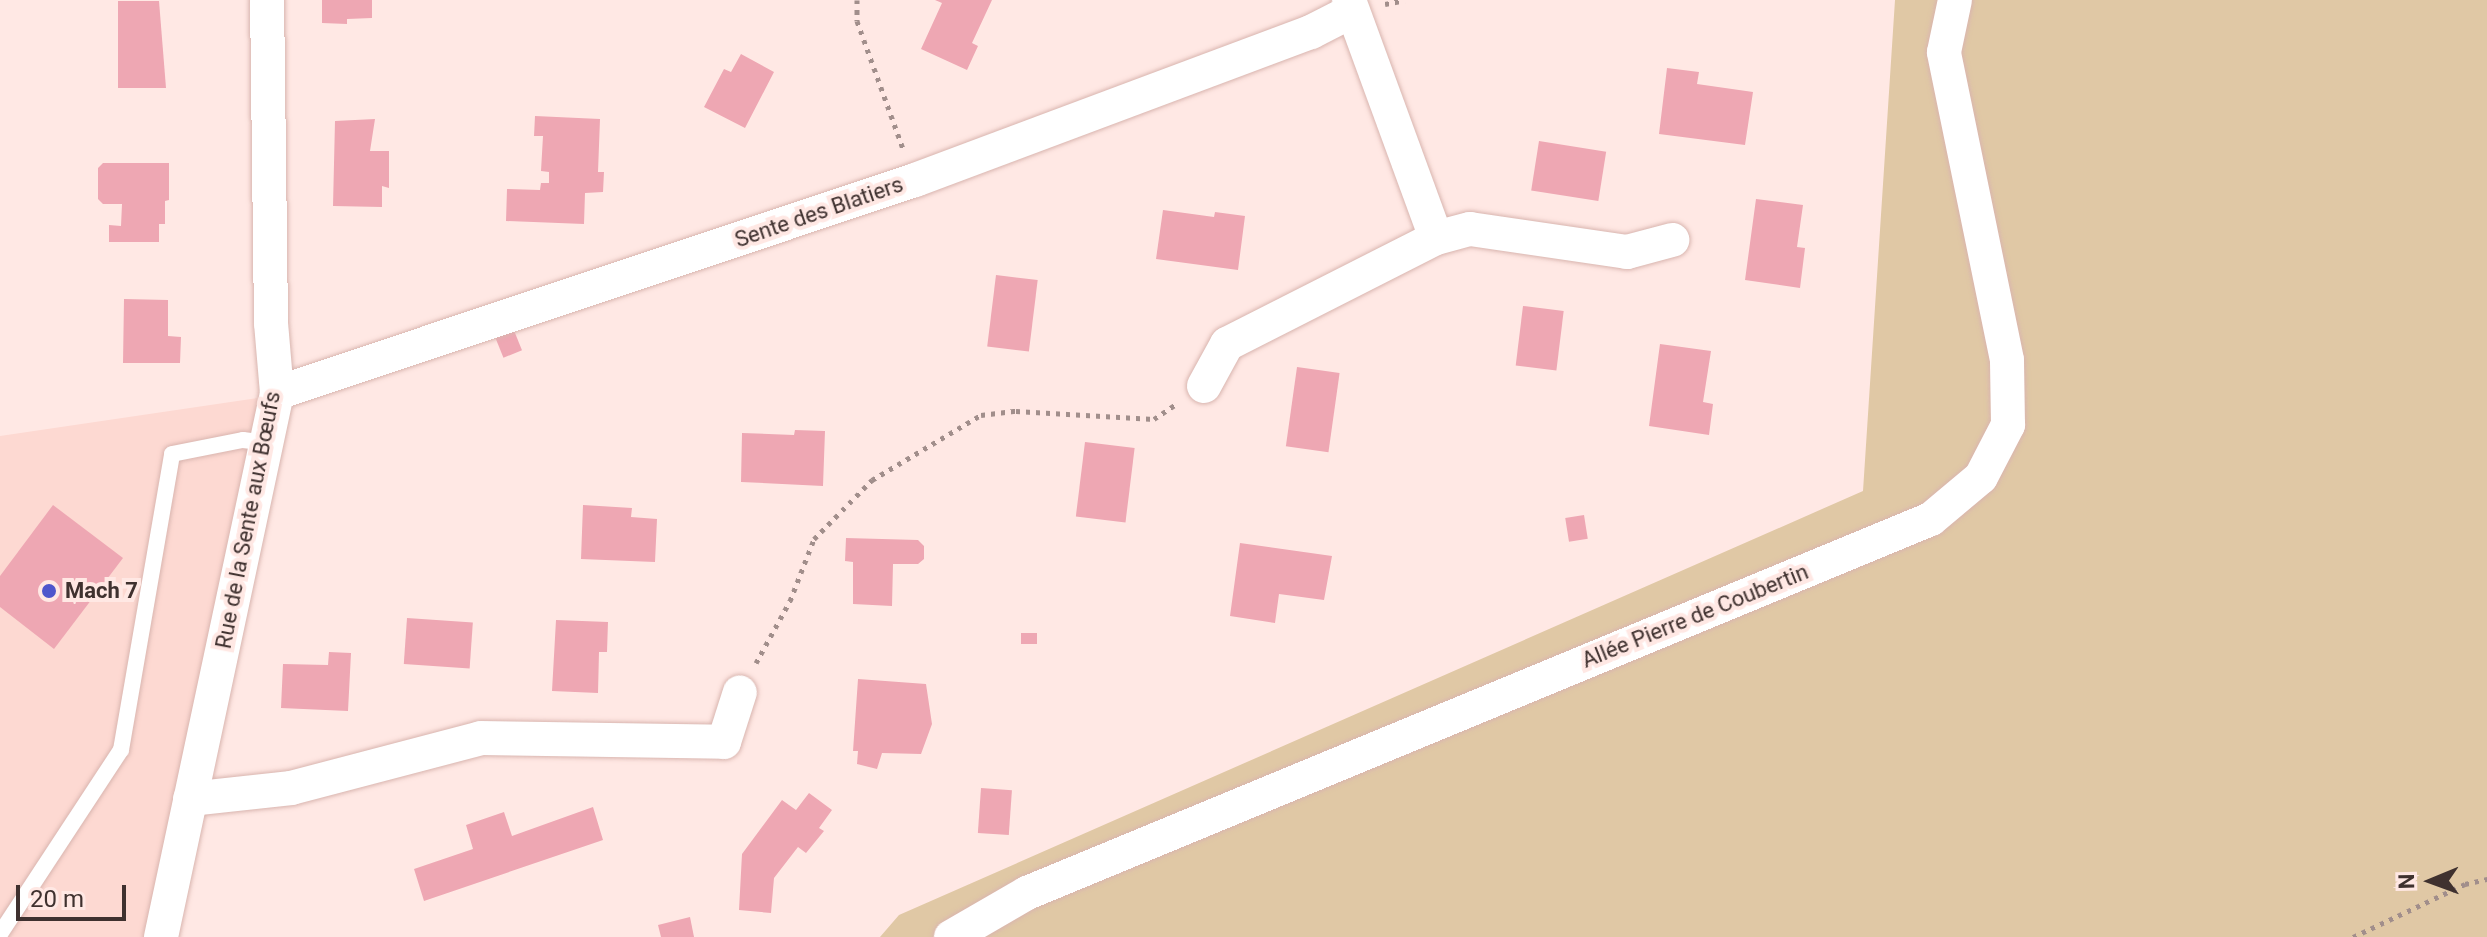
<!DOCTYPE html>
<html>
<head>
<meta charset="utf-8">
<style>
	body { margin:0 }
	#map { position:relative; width:2487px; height:937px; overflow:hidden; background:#ffe8e4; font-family:Roboto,sans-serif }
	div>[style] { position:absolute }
	.built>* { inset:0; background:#fdd9d2 }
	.green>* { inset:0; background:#e0c8a5 }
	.building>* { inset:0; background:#eea7b3; transform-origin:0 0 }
	.path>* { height:5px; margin-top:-2.5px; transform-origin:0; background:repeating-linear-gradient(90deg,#a18e8b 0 4px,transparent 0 10px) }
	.roads { filter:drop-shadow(0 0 2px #d9b5af) drop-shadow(0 0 2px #d9b5af) }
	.service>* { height:16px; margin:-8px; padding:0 8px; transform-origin:8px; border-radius:8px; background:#fff }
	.minor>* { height:34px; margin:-17px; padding:0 17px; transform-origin:17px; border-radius:17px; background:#fff }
	.dots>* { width:22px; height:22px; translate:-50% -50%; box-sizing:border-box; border:4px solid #ffe8e4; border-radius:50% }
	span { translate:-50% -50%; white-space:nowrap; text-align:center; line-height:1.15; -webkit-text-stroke:8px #ffe8e4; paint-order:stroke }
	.street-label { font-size:22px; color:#3f312f }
	.poi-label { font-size:22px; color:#3f312f; font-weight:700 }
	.left { translate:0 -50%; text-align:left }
	.north { position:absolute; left:2391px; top:841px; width:80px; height:80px; -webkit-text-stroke:6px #ffe8e4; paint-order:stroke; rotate:269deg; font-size:22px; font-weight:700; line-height:32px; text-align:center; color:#3f312f }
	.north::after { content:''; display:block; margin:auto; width:28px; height:36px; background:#3f312f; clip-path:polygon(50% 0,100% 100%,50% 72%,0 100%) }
	.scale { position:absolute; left:16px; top:885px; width:110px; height:36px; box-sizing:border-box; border:4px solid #3f312f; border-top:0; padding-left:10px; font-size:24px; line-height:28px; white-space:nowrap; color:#3f312f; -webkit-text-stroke:6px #ffe8e4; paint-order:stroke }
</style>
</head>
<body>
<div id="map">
	<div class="built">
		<div style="clip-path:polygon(264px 397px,144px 937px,0 937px,0 436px)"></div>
	</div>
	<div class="green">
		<div style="clip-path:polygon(1895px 0,2487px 0,2487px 937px,880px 937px,899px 915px,1863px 491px)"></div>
	</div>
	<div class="building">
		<div style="clip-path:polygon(322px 0,372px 0,372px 18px,347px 19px,347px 24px,322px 23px)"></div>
		<div style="clip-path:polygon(935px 0,992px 0,972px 43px,978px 46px,967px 70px,921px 49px,942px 3px)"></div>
		<div style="clip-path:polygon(118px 1px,159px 1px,166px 88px,118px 88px)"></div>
		<div style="clip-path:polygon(741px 54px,774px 72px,745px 128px,704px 107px,724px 69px,731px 72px)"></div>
		<div style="clip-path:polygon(1667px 68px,1699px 72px,1697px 84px,1753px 92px,1745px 145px,1659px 134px)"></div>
		<div style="clip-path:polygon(535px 116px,600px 119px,598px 172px,604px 172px,603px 192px,585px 193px,584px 224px,506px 221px,507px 189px,540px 190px,541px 183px,549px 183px,549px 172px,541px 171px,543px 136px,534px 136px)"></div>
		<div style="clip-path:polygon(375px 119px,370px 151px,389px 151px,389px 188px,382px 186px,382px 207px,333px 206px,335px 121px)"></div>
		<div style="left:1539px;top:141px;width:68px;height:50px;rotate:9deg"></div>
		<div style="clip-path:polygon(103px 163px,169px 163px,169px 200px,165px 201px,165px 224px,159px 224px,159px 242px,109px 242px,109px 225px,121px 226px,122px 204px,103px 204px,98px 199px,98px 168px)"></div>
		<div style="clip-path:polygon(1756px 199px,1803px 205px,1797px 247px,1805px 248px,1800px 288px,1745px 280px)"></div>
		<div style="clip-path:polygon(1163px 210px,1214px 217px,1215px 212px,1245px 216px,1238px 270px,1156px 259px)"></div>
		<div style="left:996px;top:275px;width:42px;height:72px;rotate:7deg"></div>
		<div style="clip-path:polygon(124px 299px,168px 300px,168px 336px,181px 337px,180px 363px,123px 363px)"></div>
		<div style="left:1523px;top:306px;width:41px;height:60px;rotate:7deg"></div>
		<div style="left:513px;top:328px;width:24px;height:20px;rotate:68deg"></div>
		<div style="clip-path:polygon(1660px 344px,1711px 351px,1703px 402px,1713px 404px,1709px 435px,1649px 426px)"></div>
		<div style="left:1297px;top:367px;width:43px;height:80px;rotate:8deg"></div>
		<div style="clip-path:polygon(795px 430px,825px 431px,823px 486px,741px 482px,742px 433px,794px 435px)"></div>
		<div style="left:1085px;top:442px;width:50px;height:75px;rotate:7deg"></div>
		<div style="clip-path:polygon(53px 505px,123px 558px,54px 649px,0 607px,0 576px)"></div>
		<div style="clip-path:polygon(583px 505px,632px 508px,631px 517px,657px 519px,655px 562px,581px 559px)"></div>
		<div style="left:1584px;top:515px;width:24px;height:19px;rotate:81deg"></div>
		<div style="clip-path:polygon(846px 538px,918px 540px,924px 546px,924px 559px,918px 564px,893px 564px,892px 606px,853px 604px,853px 562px,845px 561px)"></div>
		<div style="clip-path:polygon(1240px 543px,1332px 556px,1324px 600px,1279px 594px,1275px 623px,1230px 616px)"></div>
		<div style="left:407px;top:618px;width:66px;height:46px;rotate:4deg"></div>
		<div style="clip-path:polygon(556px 620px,608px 622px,607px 652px,599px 652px,598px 693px,552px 691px)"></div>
		<div style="left:1021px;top:633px;width:16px;height:11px"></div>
		<div style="clip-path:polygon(329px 652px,351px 653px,348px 711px,281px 708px,283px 664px,328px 665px)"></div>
		<div style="clip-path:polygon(858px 679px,926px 684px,932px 724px,921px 754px,882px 753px,877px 769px,857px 764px,858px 751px,853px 751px)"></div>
		<div style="left:981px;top:788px;width:31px;height:45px;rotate:4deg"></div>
		<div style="clip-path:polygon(809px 793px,832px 810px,819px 828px,824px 831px,806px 853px,798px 847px,774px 878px,771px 913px,739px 910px,742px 854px,782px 800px,796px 810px)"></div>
		<div style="clip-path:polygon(593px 807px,603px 840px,424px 901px,414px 869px,473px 849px,466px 825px,504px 812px,512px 836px)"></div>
		<div style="clip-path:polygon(690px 917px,694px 937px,661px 937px,658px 925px)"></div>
	</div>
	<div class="path">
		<div style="left:857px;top:0;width:21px;rotate:90deg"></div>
		<div style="left:857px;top:21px;width:136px;rotate:70.2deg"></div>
		<div style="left:1385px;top:4px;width:20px;rotate:-11deg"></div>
		<div style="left:756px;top:663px;width:71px;rotate:-61.3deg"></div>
		<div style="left:790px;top:601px;width:66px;rotate:-68.8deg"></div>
		<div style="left:814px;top:539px;width:83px;rotate:-45.5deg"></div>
		<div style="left:872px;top:480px;width:127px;rotate:-30.8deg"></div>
		<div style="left:981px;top:415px;width:35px;rotate:-7deg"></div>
		<div style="left:1016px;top:411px;width:138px;rotate:3.3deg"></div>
		<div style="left:1154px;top:419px;width:27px;rotate:-34deg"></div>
		<div style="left:2353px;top:937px;width:124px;rotate:-25.3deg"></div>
		<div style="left:2465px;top:884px;width:23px;rotate:-13deg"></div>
	</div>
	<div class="roads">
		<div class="service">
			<div style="left:0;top:934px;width:220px;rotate:-56.7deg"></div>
			<div style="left:121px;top:750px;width:300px;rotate:-80.2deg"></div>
			<div style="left:172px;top:454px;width:72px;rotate:-11.2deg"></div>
			<div style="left:243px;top:440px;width:24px;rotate:7deg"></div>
		</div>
		<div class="minor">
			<div style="left:1349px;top:0;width:253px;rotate:69.9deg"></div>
			<div style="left:1204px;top:386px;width:48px;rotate:-61.3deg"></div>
			<div style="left:1227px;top:344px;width:234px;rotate:-26.9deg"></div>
			<div style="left:1436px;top:238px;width:35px;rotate:-15deg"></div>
			<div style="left:1470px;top:229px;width:159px;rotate:8.3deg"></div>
			<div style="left:1627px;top:252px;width:47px;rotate:-14.9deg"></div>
			<div style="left:277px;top:393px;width:673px;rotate:-18.46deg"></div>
			<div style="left:915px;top:180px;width:423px;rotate:-20.5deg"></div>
			<div style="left:1311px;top:32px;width:46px;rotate:-27.1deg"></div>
			<div style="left:190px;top:799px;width:102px;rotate:-6.2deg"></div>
			<div style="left:291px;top:788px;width:196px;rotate:-14.7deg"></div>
			<div style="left:481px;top:738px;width:243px;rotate:0.9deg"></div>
			<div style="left:724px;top:742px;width:52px;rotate:-72.3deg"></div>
			<div style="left:161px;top:937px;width:556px;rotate:-77.96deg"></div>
			<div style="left:277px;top:393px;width:70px;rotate:-94.9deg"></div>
			<div style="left:271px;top:323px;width:323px;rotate:-90.7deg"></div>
			<div style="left:951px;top:937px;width:88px;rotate:-30.1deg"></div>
			<div style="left:1027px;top:893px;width:978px;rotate:-22.48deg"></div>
			<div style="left:1931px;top:519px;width:65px;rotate:-40deg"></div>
			<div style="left:1981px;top:477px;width:59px;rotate:-62.6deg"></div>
			<div style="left:2008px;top:425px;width:65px;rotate:-90.9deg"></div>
			<div style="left:2007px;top:360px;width:314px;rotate:-101.6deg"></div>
			<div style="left:1944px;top:52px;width:53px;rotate:-78.1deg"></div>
		</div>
	</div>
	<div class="dots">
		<div style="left:49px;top:591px;background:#4e56cc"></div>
	</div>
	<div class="street-label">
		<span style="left:819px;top:212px;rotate:-19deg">Sente des Blatiers</span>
		<span style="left:248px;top:520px;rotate:-79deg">Rue de la Sente aux Bœufs</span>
		<span style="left:1695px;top:616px;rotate:-22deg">Allée Pierre de Coubertin</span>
	</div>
	<div class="poi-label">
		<span class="left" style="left:65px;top:591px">Mach 7</span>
	</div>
	<div class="north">N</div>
	<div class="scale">20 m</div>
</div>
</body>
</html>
